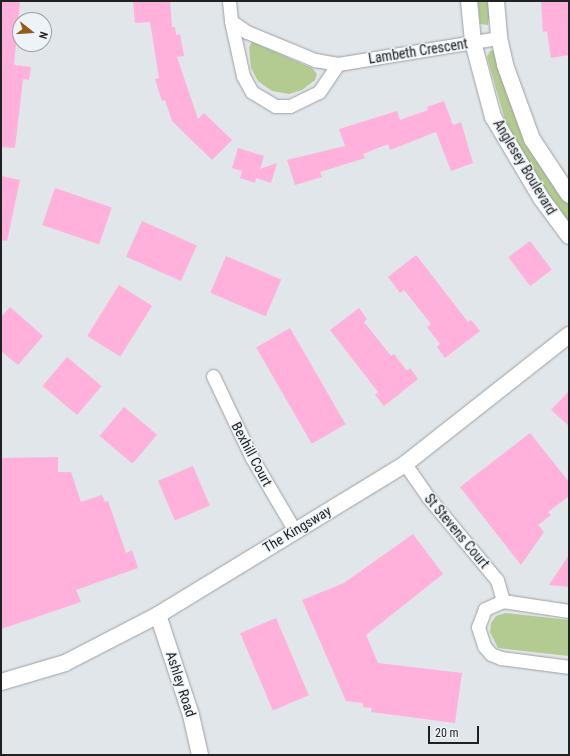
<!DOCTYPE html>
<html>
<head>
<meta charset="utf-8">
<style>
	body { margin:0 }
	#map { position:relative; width:570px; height:756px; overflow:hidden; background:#e0e6ea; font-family:"Roboto Condensed",sans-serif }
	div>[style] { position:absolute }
	.green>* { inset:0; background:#b3ca91 }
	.building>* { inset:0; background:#ffb0db; transform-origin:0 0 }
	.roads { filter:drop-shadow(0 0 1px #9ba0a4) drop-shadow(0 0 1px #9ba0a4) }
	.minor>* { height:13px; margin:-6.5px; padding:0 6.5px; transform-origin:6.5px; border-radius:6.5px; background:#fff }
	.tertiary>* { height:16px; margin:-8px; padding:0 8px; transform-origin:8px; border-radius:8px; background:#fff }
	span { translate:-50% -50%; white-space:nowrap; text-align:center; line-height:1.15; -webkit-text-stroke:3px #eef3f8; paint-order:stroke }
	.street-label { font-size:14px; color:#1f2122 }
	.frame { position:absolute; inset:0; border:2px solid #1f2122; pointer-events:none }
	.north { position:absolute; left:12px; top:12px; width:40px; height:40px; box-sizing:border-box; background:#eef3f8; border:1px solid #9b9fa2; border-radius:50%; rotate:107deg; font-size:11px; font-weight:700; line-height:16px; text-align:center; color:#1f2122 }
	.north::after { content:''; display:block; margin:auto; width:14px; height:18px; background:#945a18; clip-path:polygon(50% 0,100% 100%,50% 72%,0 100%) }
	.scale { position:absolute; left:428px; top:726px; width:51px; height:18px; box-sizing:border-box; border:2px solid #1f2122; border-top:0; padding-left:5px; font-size:12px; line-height:14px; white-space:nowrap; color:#1f2122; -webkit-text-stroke:3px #eef3f8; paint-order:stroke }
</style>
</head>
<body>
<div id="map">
	<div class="green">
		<div style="clip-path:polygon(478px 1px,492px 1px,488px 25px,480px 24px)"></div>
		<div style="clip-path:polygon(252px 42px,312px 68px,317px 74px,315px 80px,302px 90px,289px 94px,272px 91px,258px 81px,251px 68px,249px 47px)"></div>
		<div style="clip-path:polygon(496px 50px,558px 188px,569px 203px,569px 229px,514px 141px,505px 120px,487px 57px,490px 51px)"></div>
		<div style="clip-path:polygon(505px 613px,569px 620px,569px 656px,498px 648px,490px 632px,491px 623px,496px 616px)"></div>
	</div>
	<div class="building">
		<div style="clip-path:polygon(1px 1px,20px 1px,14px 65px,31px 67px,29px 80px,23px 79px,15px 148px,1px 147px)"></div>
		<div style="clip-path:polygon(133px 1px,170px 1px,172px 27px,175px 27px,176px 35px,180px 34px,184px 56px,177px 57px,198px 119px,204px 113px,232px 140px,212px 160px,172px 121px,165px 100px,162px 101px,155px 79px,159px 78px,150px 22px,135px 23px)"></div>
		<div style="clip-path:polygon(541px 1px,569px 1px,569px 55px,551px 58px,547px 31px,543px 32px)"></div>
		<div style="clip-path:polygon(444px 101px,453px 125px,461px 122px,473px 163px,451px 171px,436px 132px,390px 150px,388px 144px,363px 154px,365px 158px,320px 172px,322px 177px,295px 185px,287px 160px,345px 146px,339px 129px,397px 111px,400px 120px,428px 110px,427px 107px)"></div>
		<div style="clip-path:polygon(238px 148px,264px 156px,260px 169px,277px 163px,271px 183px,256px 178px,255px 183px,240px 178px,242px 171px,232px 168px)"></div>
		<div style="clip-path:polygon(1px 176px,20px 180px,7px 241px,1px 240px)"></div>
		<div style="left:55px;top:188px;width:60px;height:39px;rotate:19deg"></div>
		<div style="left:142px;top:221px;width:60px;height:39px;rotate:24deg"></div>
		<div style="left:530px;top:241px;width:36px;height:27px;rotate:53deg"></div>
		<div style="clip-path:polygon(416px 255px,468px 322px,471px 320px,480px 331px,445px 358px,437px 347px,440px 344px,427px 327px,431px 324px,404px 290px,400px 293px,388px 277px)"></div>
		<div style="left:226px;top:256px;width:60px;height:40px;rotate:23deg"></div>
		<div style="left:119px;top:285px;width:39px;height:60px;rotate:32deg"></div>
		<div style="clip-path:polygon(10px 307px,43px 336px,18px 365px,1px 351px,1px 317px)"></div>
		<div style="clip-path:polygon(359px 308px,367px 319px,364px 322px,391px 356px,394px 354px,407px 371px,410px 368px,418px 379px,384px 406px,375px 395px,378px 392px,330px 330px)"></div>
		<div style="left:290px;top:328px;width:111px;height:39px;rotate:60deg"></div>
		<div style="left:67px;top:357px;width:45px;height:38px;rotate:40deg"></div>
		<div style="clip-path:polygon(569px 391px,569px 426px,551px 410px)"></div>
		<div style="left:124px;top:407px;width:43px;height:38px;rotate:40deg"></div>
		<div style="clip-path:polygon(530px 433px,569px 482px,569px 496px,548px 512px,551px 515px,538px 525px,544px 532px,521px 565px,460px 487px)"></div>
		<div style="clip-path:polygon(58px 457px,58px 472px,71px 472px,81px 502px,102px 495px,105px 502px,108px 501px,126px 553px,132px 550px,138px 568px,76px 590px,81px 602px,1px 629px,1px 458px)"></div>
		<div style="left:193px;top:466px;width:43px;height:38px;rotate:67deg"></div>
		<div style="clip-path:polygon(413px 534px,443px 574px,366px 635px,378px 663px,462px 673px,455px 723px,371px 712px,372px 708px,363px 707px,363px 703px,346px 701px,302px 600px,344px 583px)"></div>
		<div style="clip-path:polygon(569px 555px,569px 587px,549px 585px)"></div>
		<div style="left:276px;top:618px;width:84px;height:39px;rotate:67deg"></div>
	</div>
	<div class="roads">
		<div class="minor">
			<div style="left:229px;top:1px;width:20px;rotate:84deg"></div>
			<div style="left:231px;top:21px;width:19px;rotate:35deg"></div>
			<div style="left:247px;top:32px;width:74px;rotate:22.4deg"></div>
			<div style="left:315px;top:60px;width:23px;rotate:10deg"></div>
			<div style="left:338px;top:64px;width:163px;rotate:-9.2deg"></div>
			<div style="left:231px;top:21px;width:56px;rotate:77.7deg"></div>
			<div style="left:243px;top:76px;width:18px;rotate:61deg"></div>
			<div style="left:252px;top:92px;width:27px;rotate:31deg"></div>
			<div style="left:275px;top:106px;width:15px"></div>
			<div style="left:290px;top:106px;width:32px;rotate:-26deg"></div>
			<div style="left:319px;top:92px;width:34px;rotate:-56deg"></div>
			<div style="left:213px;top:376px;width:91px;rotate:64.6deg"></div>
			<div style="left:252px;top:458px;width:85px;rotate:59.5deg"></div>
			<div style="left:405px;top:464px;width:40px;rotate:55.1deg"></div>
			<div style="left:428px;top:497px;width:108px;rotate:50.3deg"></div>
			<div style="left:497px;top:580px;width:22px;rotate:74deg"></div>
			<div style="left:569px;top:611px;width:67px;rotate:-171.4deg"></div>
			<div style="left:503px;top:601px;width:20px;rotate:156deg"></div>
			<div style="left:485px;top:609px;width:19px;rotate:111deg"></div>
			<div style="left:478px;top:627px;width:20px;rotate:72deg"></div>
			<div style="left:484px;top:646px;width:11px;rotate:49deg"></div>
			<div style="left:491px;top:654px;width:11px;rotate:22deg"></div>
			<div style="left:501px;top:658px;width:69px;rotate:7.5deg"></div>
		</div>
		<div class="tertiary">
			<div style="left:469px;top:1px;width:41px;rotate:84.4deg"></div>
			<div style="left:473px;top:42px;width:78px;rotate:75.1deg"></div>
			<div style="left:493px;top:117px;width:94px;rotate:59.3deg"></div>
			<div style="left:541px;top:198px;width:47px;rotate:53.6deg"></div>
			<div style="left:496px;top:1px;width:37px;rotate:85deg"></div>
			<div style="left:499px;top:38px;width:28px;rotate:77deg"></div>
			<div style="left:505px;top:65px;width:79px;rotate:70deg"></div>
			<div style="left:532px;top:139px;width:67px;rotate:56.5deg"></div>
			<div style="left:158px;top:615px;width:105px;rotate:71.7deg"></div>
			<div style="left:191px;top:715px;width:41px;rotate:77.3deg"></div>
			<div style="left:1px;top:682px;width:67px;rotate:-16.5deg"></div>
			<div style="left:65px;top:663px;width:105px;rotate:-27.3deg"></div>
			<div style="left:158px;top:615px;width:289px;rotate:-31.4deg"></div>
			<div style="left:405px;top:464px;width:209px;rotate:-38.2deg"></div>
		</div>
	</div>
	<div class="street-label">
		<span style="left:418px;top:51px;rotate:-9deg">Lambeth Crescent</span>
		<span style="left:525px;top:167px;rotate:59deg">Anglesey Boulevard</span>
		<span style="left:252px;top:454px;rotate:62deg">Bexhill Court</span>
		<span style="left:297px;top:529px;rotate:-31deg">The Kingsway</span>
		<span style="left:457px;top:531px;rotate:50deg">St Stevens Court</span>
		<span style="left:181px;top:684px;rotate:72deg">Ashley Road</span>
	</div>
	<div class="frame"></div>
	<div class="north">N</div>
	<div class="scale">20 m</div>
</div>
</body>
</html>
